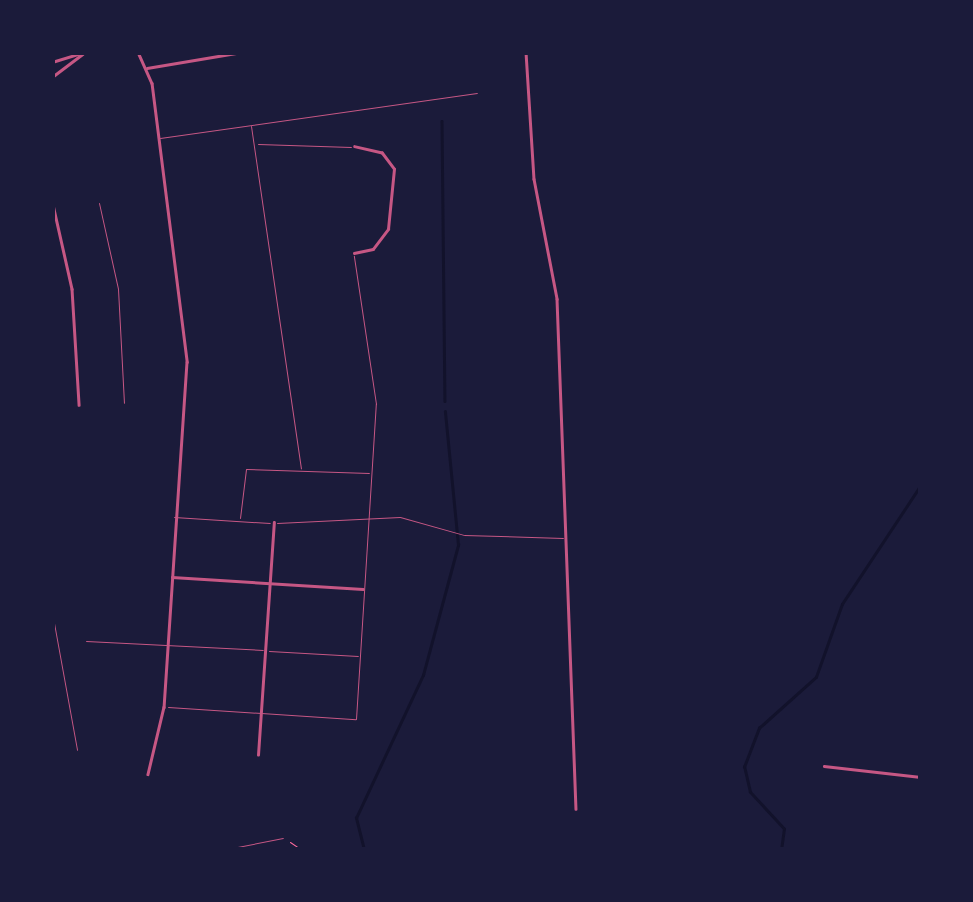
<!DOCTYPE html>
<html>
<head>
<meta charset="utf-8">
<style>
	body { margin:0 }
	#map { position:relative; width:973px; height:902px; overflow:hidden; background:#1b1b3a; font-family:"Fira Sans Condensed",sans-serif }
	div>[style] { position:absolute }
	.stream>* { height:2.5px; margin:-1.25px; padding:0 1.25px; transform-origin:1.25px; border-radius:1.25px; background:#12122b }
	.path>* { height:1px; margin:-0.5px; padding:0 0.5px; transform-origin:0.5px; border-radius:0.5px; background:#ff6b9d }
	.service>* { height:1px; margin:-0.5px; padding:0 0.5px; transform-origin:0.5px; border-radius:0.5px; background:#c65784 }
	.minor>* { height:2.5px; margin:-1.25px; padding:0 1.25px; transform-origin:1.25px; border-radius:1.25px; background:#c65784 }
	span { translate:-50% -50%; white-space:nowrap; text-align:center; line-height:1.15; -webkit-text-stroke:10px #1b1b3a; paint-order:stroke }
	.frame { position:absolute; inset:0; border:55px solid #1b1b3a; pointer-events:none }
</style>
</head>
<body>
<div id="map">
	<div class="stream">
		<div style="left:442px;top:121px;width:280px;rotate:89.4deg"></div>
		<div style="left:364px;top:850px;width:33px;rotate:-104deg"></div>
		<div style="left:356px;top:818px;width:158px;rotate:-64.9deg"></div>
		<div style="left:423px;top:675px;width:135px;rotate:-74.9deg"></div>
		<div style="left:458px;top:545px;width:134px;rotate:-95.6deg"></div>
		<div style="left:781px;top:850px;width:21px;rotate:-82deg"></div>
		<div style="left:784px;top:829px;width:50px;rotate:-132.6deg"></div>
		<div style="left:750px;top:792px;width:26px;rotate:-103deg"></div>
		<div style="left:744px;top:767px;width:42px;rotate:-69deg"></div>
		<div style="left:759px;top:728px;width:76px;rotate:-41.8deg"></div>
		<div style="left:816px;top:677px;width:77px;rotate:-70.4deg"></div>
		<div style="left:842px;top:604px;width:141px;rotate:-56.5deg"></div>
	</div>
	<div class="path">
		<div style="left:290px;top:842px;width:14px;rotate:34deg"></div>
	</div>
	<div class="service">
		<div style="left:251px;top:126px;width:346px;rotate:81.7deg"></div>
		<div style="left:160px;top:138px;width:320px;rotate:-8.1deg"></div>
		<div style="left:258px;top:144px;width:93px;rotate:1.8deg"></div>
		<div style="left:99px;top:203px;width:88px;rotate:77.5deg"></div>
		<div style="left:118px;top:289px;width:114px;rotate:87deg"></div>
		<div style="left:174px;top:517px;width:96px;rotate:3.6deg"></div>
		<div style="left:240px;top:518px;width:49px;rotate:-83deg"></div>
		<div style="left:246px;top:469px;width:123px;rotate:1.9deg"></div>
		<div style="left:277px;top:523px;width:123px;rotate:-2.8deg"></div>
		<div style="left:400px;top:517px;width:66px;rotate:15.7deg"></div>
		<div style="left:464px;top:535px;width:99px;rotate:1.7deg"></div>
		<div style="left:52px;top:612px;width:140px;rotate:79.7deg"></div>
		<div style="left:86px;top:641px;width:177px;rotate:2.9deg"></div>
		<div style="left:269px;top:651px;width:89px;rotate:3.2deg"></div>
		<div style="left:168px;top:707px;width:188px;rotate:3.7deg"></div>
		<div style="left:356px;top:719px;width:316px;rotate:-86.4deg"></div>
		<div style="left:376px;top:404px;width:150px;rotate:-98.5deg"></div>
		<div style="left:222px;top:850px;width:62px;rotate:-11.1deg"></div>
	</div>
	<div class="minor">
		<div style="left:138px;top:52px;width:34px;rotate:66deg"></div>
		<div style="left:152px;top:83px;width:281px;rotate:82.8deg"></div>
		<div style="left:187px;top:362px;width:346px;rotate:93.8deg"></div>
		<div style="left:164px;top:707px;width:69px;rotate:103.4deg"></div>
		<div style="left:526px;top:52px;width:127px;rotate:86.4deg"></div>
		<div style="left:534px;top:179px;width:122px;rotate:79.1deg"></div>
		<div style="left:557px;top:299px;width:510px;rotate:87.87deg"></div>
		<div style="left:52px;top:62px;width:34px;rotate:-17deg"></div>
		<div style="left:147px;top:68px;width:96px;rotate:-9.6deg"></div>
		<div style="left:52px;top:77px;width:38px;rotate:-37deg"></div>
		<div style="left:52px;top:200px;width:91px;rotate:77.3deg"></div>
		<div style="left:72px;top:289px;width:116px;rotate:86.5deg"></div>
		<div style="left:354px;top:253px;width:19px;rotate:-12deg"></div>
		<div style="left:373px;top:249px;width:25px;rotate:-53deg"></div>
		<div style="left:388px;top:229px;width:60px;rotate:-84.3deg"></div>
		<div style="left:394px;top:169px;width:20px;rotate:-127deg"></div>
		<div style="left:382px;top:153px;width:28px;rotate:-167deg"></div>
		<div style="left:172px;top:577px;width:191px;rotate:3.6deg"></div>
		<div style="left:258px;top:755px;width:233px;rotate:-86.1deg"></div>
		<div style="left:824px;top:766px;width:97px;rotate:6.5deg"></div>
	</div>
	<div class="frame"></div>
</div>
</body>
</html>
